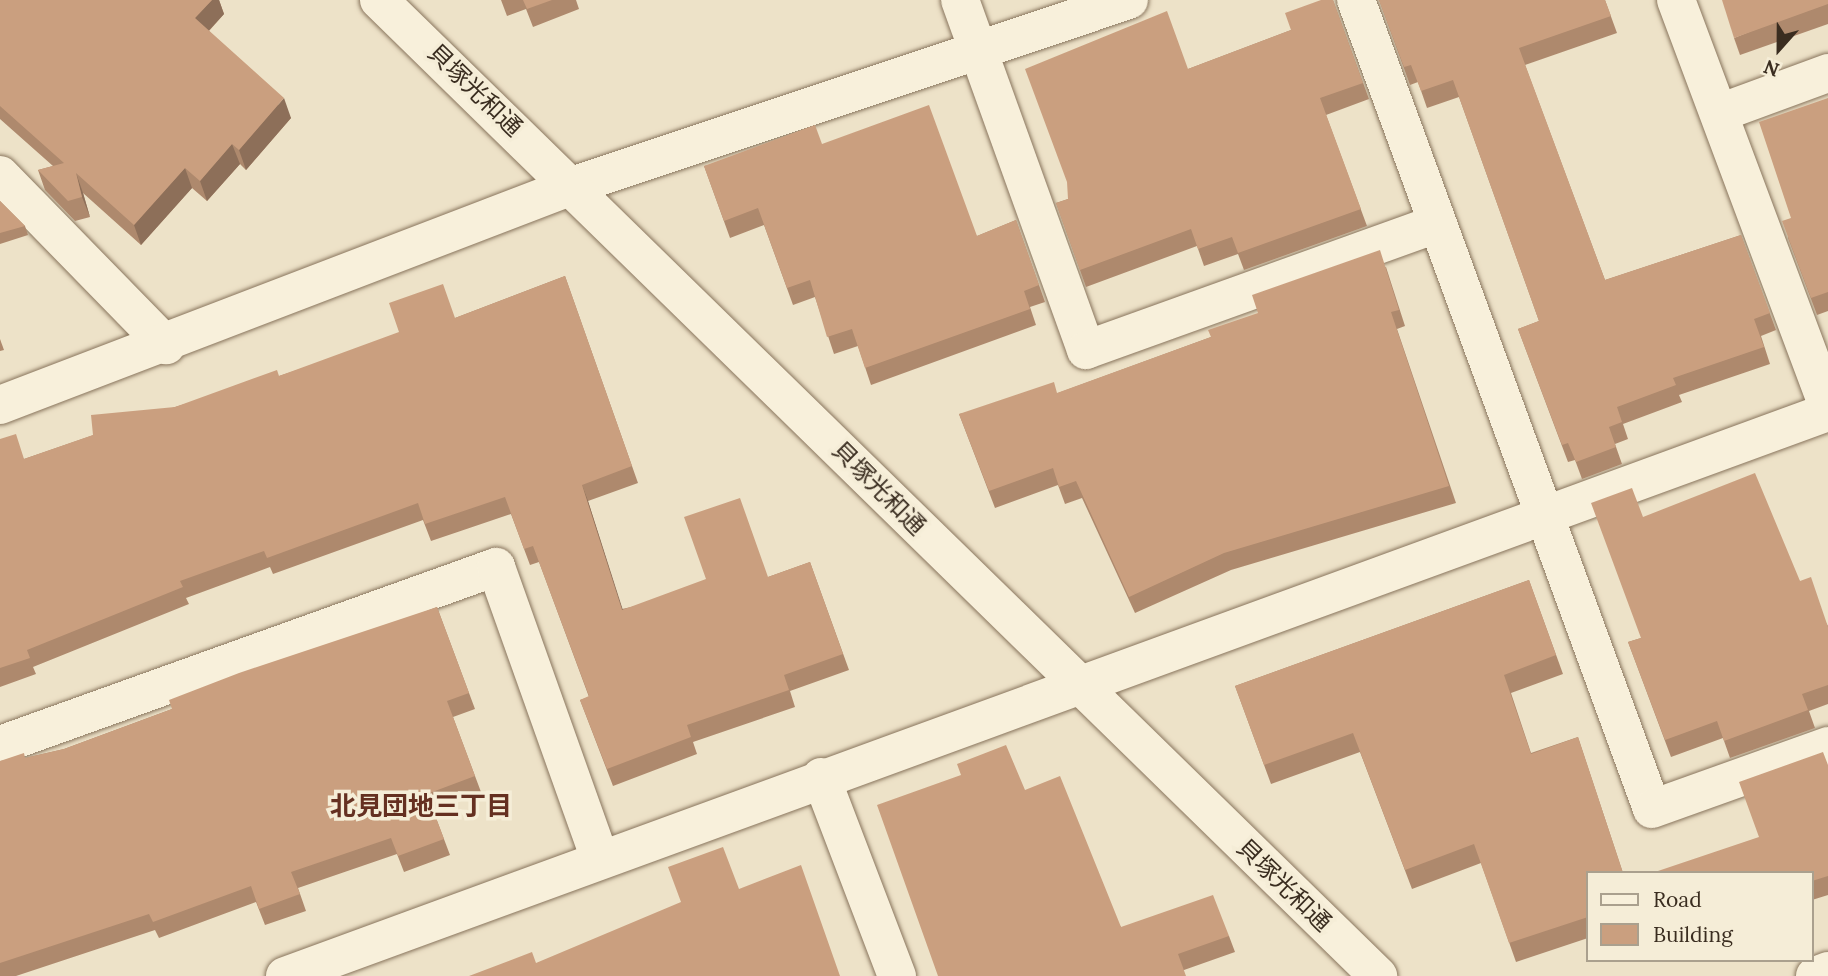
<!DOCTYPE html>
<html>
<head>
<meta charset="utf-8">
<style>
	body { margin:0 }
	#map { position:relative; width:1828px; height:976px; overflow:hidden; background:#ede2c8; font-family:Lora,"Noto Sans JP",serif }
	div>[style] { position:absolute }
	.roads { filter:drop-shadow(0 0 2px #89755d) drop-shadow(0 0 2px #89755d) }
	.street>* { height:38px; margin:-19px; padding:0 19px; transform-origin:19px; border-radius:19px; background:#f8f0db }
	.secondary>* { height:38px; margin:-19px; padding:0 19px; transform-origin:19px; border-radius:19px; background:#f8f0db }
	.wall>* { inset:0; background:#ae896d }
	.shaded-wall>* { inset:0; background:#8d6f59 }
	.building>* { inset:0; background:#ca9f7f }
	span { translate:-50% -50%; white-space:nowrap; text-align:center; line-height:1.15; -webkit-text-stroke:7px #f5edd7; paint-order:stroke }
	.street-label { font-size:24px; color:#3a2d20 }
	.neighbourhood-label { font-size:26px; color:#653021; font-weight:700 }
	.legend { position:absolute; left:1586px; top:871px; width:228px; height:91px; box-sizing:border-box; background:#f5edd7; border:2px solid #aaa08e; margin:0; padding:9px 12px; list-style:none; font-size:21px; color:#3a2d20 }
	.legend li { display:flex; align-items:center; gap:14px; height:35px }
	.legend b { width:35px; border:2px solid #aaa08e }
	.north { position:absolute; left:1744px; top:14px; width:70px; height:70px; -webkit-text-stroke:5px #f5edd7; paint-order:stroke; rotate:201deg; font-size:19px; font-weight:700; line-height:28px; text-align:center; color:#3a2d20 }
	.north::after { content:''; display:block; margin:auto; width:24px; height:32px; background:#3a2d20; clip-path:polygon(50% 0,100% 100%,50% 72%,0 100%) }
</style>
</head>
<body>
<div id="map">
	<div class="roads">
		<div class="street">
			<div style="left:960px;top:0;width:372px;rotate:70.2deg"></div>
			<div style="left:1086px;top:350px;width:372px;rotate:-19.8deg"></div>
			<div style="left:1356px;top:0;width:861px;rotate:69.9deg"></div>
			<div style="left:1652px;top:809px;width:187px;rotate:-19.7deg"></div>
			<div style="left:1676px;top:0;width:434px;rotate:69.5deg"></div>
			<div style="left:1722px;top:112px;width:113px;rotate:-20.2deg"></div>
			<div style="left:0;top:175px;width:238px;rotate:45.7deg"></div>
			<div style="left:0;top:405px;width:616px;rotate:-20.94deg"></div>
			<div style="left:575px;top:185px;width:584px;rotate:-18.47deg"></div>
			<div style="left:0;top:745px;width:527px;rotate:-19.74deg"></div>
			<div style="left:496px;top:567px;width:308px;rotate:70.4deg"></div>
			<div style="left:821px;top:777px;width:213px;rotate:69.1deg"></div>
			<div style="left:285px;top:976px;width:1643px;rotate:-20.08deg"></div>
			<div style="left:1815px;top:976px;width:14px;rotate:-21deg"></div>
		</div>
		<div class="secondary">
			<div style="left:379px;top:0;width:1397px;rotate:44.33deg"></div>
		</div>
	</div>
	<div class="wall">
		<div style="clip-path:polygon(0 0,219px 0,224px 14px,209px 31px,291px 118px,246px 170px,240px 164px,207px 201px,192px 188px,141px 245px,83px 193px,90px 217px,75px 221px,45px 190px,38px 170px,53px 166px,0 119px)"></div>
		<div style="clip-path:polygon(501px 0,576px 0,579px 9px,533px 27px,526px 9px,507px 16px)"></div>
		<div style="clip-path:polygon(1333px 0,1369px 99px,1326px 115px,1367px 226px,1244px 270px,1238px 254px,1204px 266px,1197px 246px,1086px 287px,1056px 203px,1068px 199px,1188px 69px,1291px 30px)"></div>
		<div style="clip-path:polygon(1379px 0,1605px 0,1617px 33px,1525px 65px,1605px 280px,1741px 235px,1776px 330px,1761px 336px,1770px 364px,1679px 395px,1682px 402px,1623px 424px,1628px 439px,1615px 444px,1622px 464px,1582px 479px,1575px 460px,1568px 462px,1518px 329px,1539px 321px,1459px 97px,1427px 108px,1418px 82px,1410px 85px)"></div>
		<div style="clip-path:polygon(1828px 0,1828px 24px,1740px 55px,1734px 38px)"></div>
		<div style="clip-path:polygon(1828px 98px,1828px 311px,1817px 315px,1788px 238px,1791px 218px)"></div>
		<div style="clip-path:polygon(822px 144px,977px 236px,1016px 220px,1045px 302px,1030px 307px,1036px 325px,871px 385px,858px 346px,834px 354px,815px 297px,793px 305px,764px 225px,730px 238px,704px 166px)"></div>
		<div style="clip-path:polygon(0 201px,25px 226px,28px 235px,0 244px)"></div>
		<div style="clip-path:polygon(1386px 267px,1405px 326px,1397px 329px,1456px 503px,1231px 570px,1135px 613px,1082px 498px,1065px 504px,1058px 485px,995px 508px,959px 414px,1058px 393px,1211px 337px)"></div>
		<div style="clip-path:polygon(565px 276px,638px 483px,588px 501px,622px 609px,768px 577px,810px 562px,849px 670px,790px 691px,795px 707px,693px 742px,697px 754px,613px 786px,580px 700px,589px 697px,539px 562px,530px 565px,511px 514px,431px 541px,423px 520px,273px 574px,270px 567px,186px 598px,189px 604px,33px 667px,36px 674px,0 687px,0 439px,24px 459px,175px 407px,279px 376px,455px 318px)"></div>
		<div style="clip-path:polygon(0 339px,4px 350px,0 351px)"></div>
		<div style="clip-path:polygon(1643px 517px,1800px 581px,1828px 626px,1828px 704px,1809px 711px,1815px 728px,1730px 758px,1723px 738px,1671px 757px,1628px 642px,1641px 638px)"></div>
		<div style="clip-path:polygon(1529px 580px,1563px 674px,1511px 693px,1531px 753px,1578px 737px,1623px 873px,1588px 873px,1588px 938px,1516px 962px,1481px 863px,1412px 889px,1360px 752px,1271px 784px,1235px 686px)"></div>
		<div style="clip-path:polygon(437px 607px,475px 709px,453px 717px,481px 792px,433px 810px,450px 855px,404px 872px,397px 854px,298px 888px,306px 911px,265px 925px,256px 902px,159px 938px,155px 930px,16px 976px,0 976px,0 761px,25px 758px,64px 749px,172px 709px)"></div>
		<div style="clip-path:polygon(1828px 765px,1828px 895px,1812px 900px,1812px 873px,1759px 837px)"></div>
		<div style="clip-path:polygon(1025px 790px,1121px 927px,1229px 936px,1235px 952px,1184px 970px,938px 976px)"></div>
	</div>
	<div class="shaded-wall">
		<div style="clip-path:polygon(212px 0,219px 0,224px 14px,202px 38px,195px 18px)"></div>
		<div style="clip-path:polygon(284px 98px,291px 118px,246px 170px,239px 150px)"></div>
		<div style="clip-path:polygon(232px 144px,240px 164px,207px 201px,200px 181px)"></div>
		<div style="clip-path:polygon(185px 168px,192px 188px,141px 245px,134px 225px)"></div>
		<div style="clip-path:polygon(76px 173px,83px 193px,90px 217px,82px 197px)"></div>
		<div style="clip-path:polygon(582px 485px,588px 501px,628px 626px,622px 610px)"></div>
	</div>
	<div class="building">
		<div style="clip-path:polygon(0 0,212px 0,195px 18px,284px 98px,239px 150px,232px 144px,200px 181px,185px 168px,134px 225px,76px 173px,82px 197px,68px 201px,38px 170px,64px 163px,0 106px)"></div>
		<div style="clip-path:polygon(523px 0,552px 0,527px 9px)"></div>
		<div style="clip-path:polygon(1321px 0,1333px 0,1363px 83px,1320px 98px,1361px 209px,1238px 253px,1232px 237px,1198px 249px,1191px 229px,1080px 270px,1056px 203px,1068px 199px,1067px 182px,1025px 69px,1167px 11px,1188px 69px,1291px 30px,1285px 13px)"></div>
		<div style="clip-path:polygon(1379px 0,1605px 0,1611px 16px,1519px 48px,1605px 280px,1741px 235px,1770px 313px,1754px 319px,1764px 347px,1673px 378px,1676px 385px,1617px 407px,1622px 422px,1609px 427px,1616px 447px,1576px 462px,1568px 443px,1562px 445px,1518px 329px,1539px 321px,1453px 80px,1421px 91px,1411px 65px,1404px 67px)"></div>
		<div style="clip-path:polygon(1722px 0,1828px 0,1828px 4px,1734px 38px)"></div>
		<div style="clip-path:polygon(1828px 98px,1828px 292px,1811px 298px,1782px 221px,1791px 218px,1759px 122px)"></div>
		<div style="clip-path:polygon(929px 105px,977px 236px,1016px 220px,1039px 285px,1024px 291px,1030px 309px,865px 368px,852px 329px,827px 337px,810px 280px,787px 288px,758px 208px,724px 221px,704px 166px,815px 125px,822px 144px)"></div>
		<div style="clip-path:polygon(0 201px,25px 226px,0 233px)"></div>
		<div style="clip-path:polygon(1380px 250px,1399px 310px,1391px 312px,1449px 486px,1224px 553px,1129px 597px,1076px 481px,1059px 487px,1053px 468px,989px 491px,959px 414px,1054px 382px,1057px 393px,1211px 337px,1208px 330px,1258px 313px,1252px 295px)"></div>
		<div style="clip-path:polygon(565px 276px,632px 466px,582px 485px,622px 610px,706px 579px,684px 517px,740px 498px,768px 577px,810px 562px,843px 654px,784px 675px,789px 690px,687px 725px,691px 737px,607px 769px,580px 700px,589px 696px,533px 546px,524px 549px,505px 497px,425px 524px,418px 503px,267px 558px,264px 551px,180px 581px,183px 587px,27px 650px,30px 658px,0 668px,0 439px,16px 434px,24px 459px,93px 435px,91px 415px,175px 407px,277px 370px,279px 376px,399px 332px,389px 303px,443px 284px,455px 318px)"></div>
		<div style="clip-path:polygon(1755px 473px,1800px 581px,1811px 577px,1828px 627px,1828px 685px,1802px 694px,1808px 710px,1724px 741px,1717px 721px,1665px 740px,1628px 642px,1641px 638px,1591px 503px,1632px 488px,1643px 517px)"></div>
		<div style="clip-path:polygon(1529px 580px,1556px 655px,1504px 675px,1531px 754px,1578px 737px,1623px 873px,1588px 873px,1588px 917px,1509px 943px,1474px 844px,1405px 870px,1353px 733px,1264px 765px,1235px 686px)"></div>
		<div style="clip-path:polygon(437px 607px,469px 693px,447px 701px,475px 776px,427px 794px,444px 839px,398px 856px,391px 838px,291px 872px,300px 894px,259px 909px,251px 886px,153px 922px,149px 914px,0 963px,0 761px,24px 753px,25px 758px,64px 749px,172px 709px,169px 700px,239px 673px)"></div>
		<div style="clip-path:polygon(1006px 745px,1025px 790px,1060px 776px,1121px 927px,1213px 895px,1229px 936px,1178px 954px,1186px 976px,938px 976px,877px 805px,961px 775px,957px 764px)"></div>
		<div style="clip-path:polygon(1823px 752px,1828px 765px,1828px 876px,1812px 881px,1812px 873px,1652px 873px,1759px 837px,1739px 782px)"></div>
		<div style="clip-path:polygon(723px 847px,739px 889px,801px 865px,840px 976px,469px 976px,532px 952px,536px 963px,681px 902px,668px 867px)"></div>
	</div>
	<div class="street-label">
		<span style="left:475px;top:90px;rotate:44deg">貝塚光和通</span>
		<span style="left:879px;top:488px;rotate:45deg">貝塚光和通</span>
		<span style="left:1284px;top:885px;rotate:44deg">貝塚光和通</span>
	</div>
	<div class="neighbourhood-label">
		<span style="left:421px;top:806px">北見団地三丁目</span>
	</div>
	<ul class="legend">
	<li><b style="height:9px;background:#f8f0db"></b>Road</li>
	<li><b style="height:19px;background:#ca9f7f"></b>Building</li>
	</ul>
	<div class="north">N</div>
</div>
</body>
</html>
